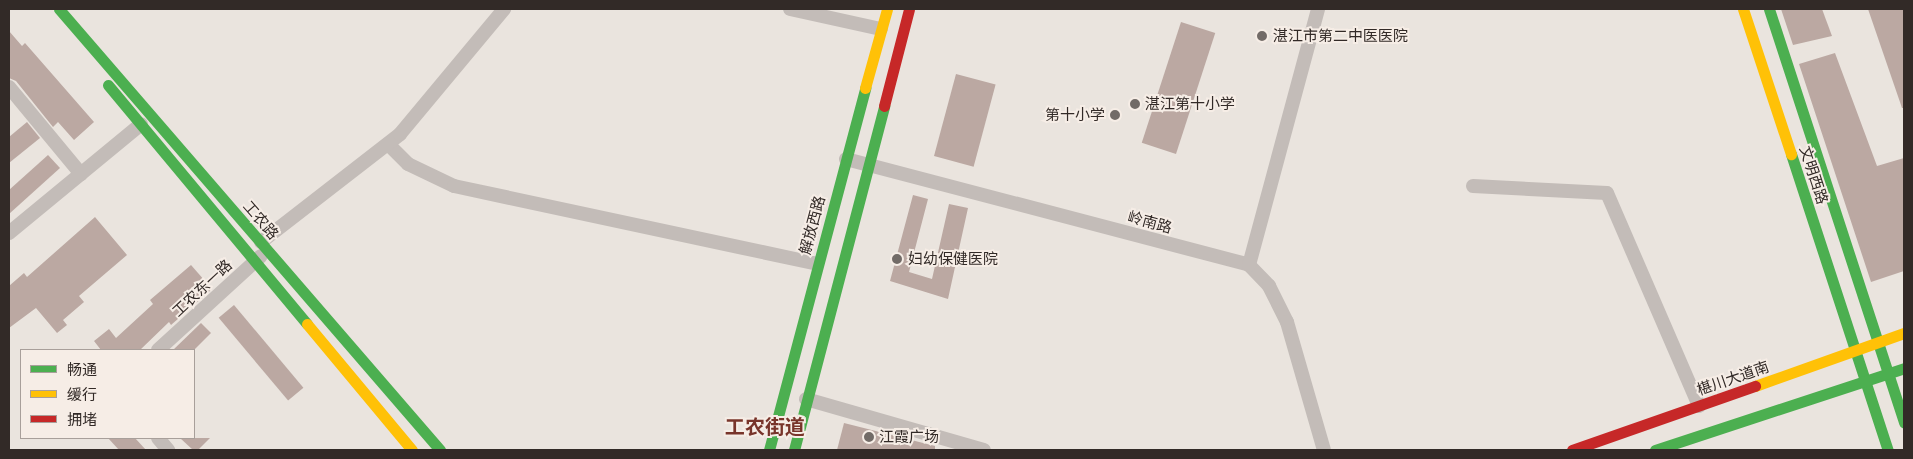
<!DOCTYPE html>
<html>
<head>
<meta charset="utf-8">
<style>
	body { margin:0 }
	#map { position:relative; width:1913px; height:459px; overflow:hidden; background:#eae4de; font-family:Arial,"Noto Sans SC",sans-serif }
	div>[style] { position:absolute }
	.building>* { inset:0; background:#bba8a2; transform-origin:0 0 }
	.street>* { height:14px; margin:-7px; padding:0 7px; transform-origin:7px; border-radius:7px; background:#c3bcb8 }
	.fast>* { height:11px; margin:-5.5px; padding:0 5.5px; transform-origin:5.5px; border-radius:5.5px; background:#4caf50 }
	.slow>* { height:11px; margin:-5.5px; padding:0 5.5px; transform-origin:5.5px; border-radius:5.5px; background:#ffc107 }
	.jam>* { height:11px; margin:-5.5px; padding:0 5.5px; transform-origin:5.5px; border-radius:5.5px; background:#c62828 }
	.dots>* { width:14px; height:14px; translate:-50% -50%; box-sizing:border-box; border:2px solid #f6ede6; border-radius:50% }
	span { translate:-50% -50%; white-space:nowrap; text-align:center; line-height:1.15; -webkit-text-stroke:4px #f6ede6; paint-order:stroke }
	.poi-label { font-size:15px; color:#322a27 }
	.left { translate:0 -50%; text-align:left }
	.right { translate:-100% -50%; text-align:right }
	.street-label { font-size:15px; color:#322a27 }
	.district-label { font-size:20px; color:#78342a; font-weight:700 }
	.frame { position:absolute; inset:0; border:10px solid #322a27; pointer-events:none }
	.legend { position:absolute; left:20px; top:349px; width:175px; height:90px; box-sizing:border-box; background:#f6ede6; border:1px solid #a89f9a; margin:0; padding:6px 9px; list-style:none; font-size:15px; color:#322a27 }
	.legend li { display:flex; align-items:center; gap:10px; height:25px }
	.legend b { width:25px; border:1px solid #a89f9a }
</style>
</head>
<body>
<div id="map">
	<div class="building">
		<div style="clip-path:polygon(1781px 9px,1822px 9px,1832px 36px,1793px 45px)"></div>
		<div style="clip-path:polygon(1868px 9px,1904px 9px,1904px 108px,1902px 108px)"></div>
		<div style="left:1181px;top:22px;width:36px;height:127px;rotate:18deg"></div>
		<div style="clip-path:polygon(9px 31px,22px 46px,25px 43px,94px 122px,74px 140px,58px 122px,53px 127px,16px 81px,9px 78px)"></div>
		<div style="clip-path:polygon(1835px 53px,1877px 166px,1904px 158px,1904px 271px,1871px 282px,1799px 64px)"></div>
		<div style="left:956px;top:74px;width:41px;height:85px;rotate:15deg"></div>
		<div style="clip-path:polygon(27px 122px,40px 138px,9px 163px,9px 137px)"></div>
		<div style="clip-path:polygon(48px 155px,60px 168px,9px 214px,9px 190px)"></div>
		<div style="clip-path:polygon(913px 195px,928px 199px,909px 272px,932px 279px,949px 204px,968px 208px,948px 299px,890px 281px)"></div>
		<div style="clip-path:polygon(95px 217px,127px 255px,79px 296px,84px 302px,63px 320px,67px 325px,57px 333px,36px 308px,9px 328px,9px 286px,24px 273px,27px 277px)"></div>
		<div style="clip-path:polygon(191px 265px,212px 289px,171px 325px,169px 322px,140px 350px,101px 350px,94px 341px,109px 329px,116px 338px,153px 304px,150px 300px)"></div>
		<div style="left:234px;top:305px;width:108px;height:20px;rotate:50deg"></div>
		<div style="clip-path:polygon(201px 323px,211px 333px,194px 350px,173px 350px)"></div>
		<div style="clip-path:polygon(844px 423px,935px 446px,935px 450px,837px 450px)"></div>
		<div style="clip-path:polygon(108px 438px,135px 438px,146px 450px,119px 450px)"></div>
		<div style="clip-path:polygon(180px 438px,210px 438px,198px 450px,193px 450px)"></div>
	</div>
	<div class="street">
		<div style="left:790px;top:9px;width:93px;rotate:12.4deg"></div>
		<div style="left:9px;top:87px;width:113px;rotate:50.4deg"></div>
		<div style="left:388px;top:144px;width:28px;rotate:45deg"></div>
		<div style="left:408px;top:164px;width:51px;rotate:25.6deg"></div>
		<div style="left:454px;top:186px;width:371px;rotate:12.1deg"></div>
		<div style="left:846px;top:159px;width:417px;rotate:14.7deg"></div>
		<div style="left:1249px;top:265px;width:29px;rotate:46deg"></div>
		<div style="left:1269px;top:286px;width:40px;rotate:63.4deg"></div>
		<div style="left:1287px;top:322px;width:133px;rotate:73.9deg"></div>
		<div style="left:1473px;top:186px;width:134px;rotate:3deg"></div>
		<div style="left:1607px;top:193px;width:232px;rotate:66.6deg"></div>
		<div style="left:9px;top:233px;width:171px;rotate:-39.5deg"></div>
		<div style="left:261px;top:242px;width:176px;rotate:-37.8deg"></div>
		<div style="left:400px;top:134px;width:163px;rotate:-50.2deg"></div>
		<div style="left:1249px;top:265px;width:265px;rotate:-74.9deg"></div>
		<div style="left:158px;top:350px;width:139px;rotate:-42.4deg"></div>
		<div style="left:806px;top:399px;width:185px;rotate:16deg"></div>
		<div style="left:158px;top:438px;width:16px;rotate:50deg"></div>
	</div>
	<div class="fast">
		<div style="left:59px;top:9px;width:583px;rotate:49.17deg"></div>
		<div style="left:1769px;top:9px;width:435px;rotate:71.9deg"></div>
		<div style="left:108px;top:85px;width:311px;rotate:50.2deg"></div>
		<div style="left:1791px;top:154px;width:311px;rotate:71.9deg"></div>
		<div style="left:769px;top:450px;width:375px;rotate:-75.1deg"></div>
		<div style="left:794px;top:450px;width:356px;rotate:-75.3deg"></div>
		<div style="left:1655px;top:450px;width:262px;rotate:-18.2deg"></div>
	</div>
	<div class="slow">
		<div style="left:1743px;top:9px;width:153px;rotate:71.7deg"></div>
		<div style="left:865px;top:88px;width:82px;rotate:-74.4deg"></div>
		<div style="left:307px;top:324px;width:164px;rotate:50.2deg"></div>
		<div style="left:1755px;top:386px;width:158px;rotate:-19.6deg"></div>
	</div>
	<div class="jam">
		<div style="left:884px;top:106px;width:100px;rotate:-75.5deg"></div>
		<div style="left:1572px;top:450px;width:194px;rotate:-19.3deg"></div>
	</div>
	<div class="dots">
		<div style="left:1262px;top:36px;background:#726b67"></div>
		<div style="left:1135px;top:104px;background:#726b67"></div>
		<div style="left:1115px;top:115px;background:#726b67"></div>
		<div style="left:897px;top:259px;background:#726b67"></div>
		<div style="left:869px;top:437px;background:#726b67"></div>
	</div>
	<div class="poi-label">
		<span class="left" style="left:1273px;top:36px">湛江市第二中医医院</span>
		<span class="left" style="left:1145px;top:104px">湛江第十小学</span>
		<span class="right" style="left:1105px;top:115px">第十小学</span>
		<span class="left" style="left:908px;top:259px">妇幼保健医院</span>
		<span class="left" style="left:879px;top:437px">江霞广场</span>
	</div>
	<div class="street-label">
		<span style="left:1814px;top:175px;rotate:72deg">文明西路</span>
		<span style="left:261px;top:220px;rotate:49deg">工农路</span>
		<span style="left:1150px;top:222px;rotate:15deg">岭南路</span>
		<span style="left:812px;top:225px;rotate:-75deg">解放西路</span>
		<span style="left:202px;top:288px;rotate:-43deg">工农东一路</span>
		<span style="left:1733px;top:378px;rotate:-19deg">椹川大道南</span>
	</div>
	<div class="district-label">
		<span style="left:765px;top:427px">工农街道</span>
	</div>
	<div class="frame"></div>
	<ul class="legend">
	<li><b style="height:6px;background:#4caf50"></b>畅通</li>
	<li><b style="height:6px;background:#ffc107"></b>缓行</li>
	<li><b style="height:6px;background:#c62828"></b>拥堵</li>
	</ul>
</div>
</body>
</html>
